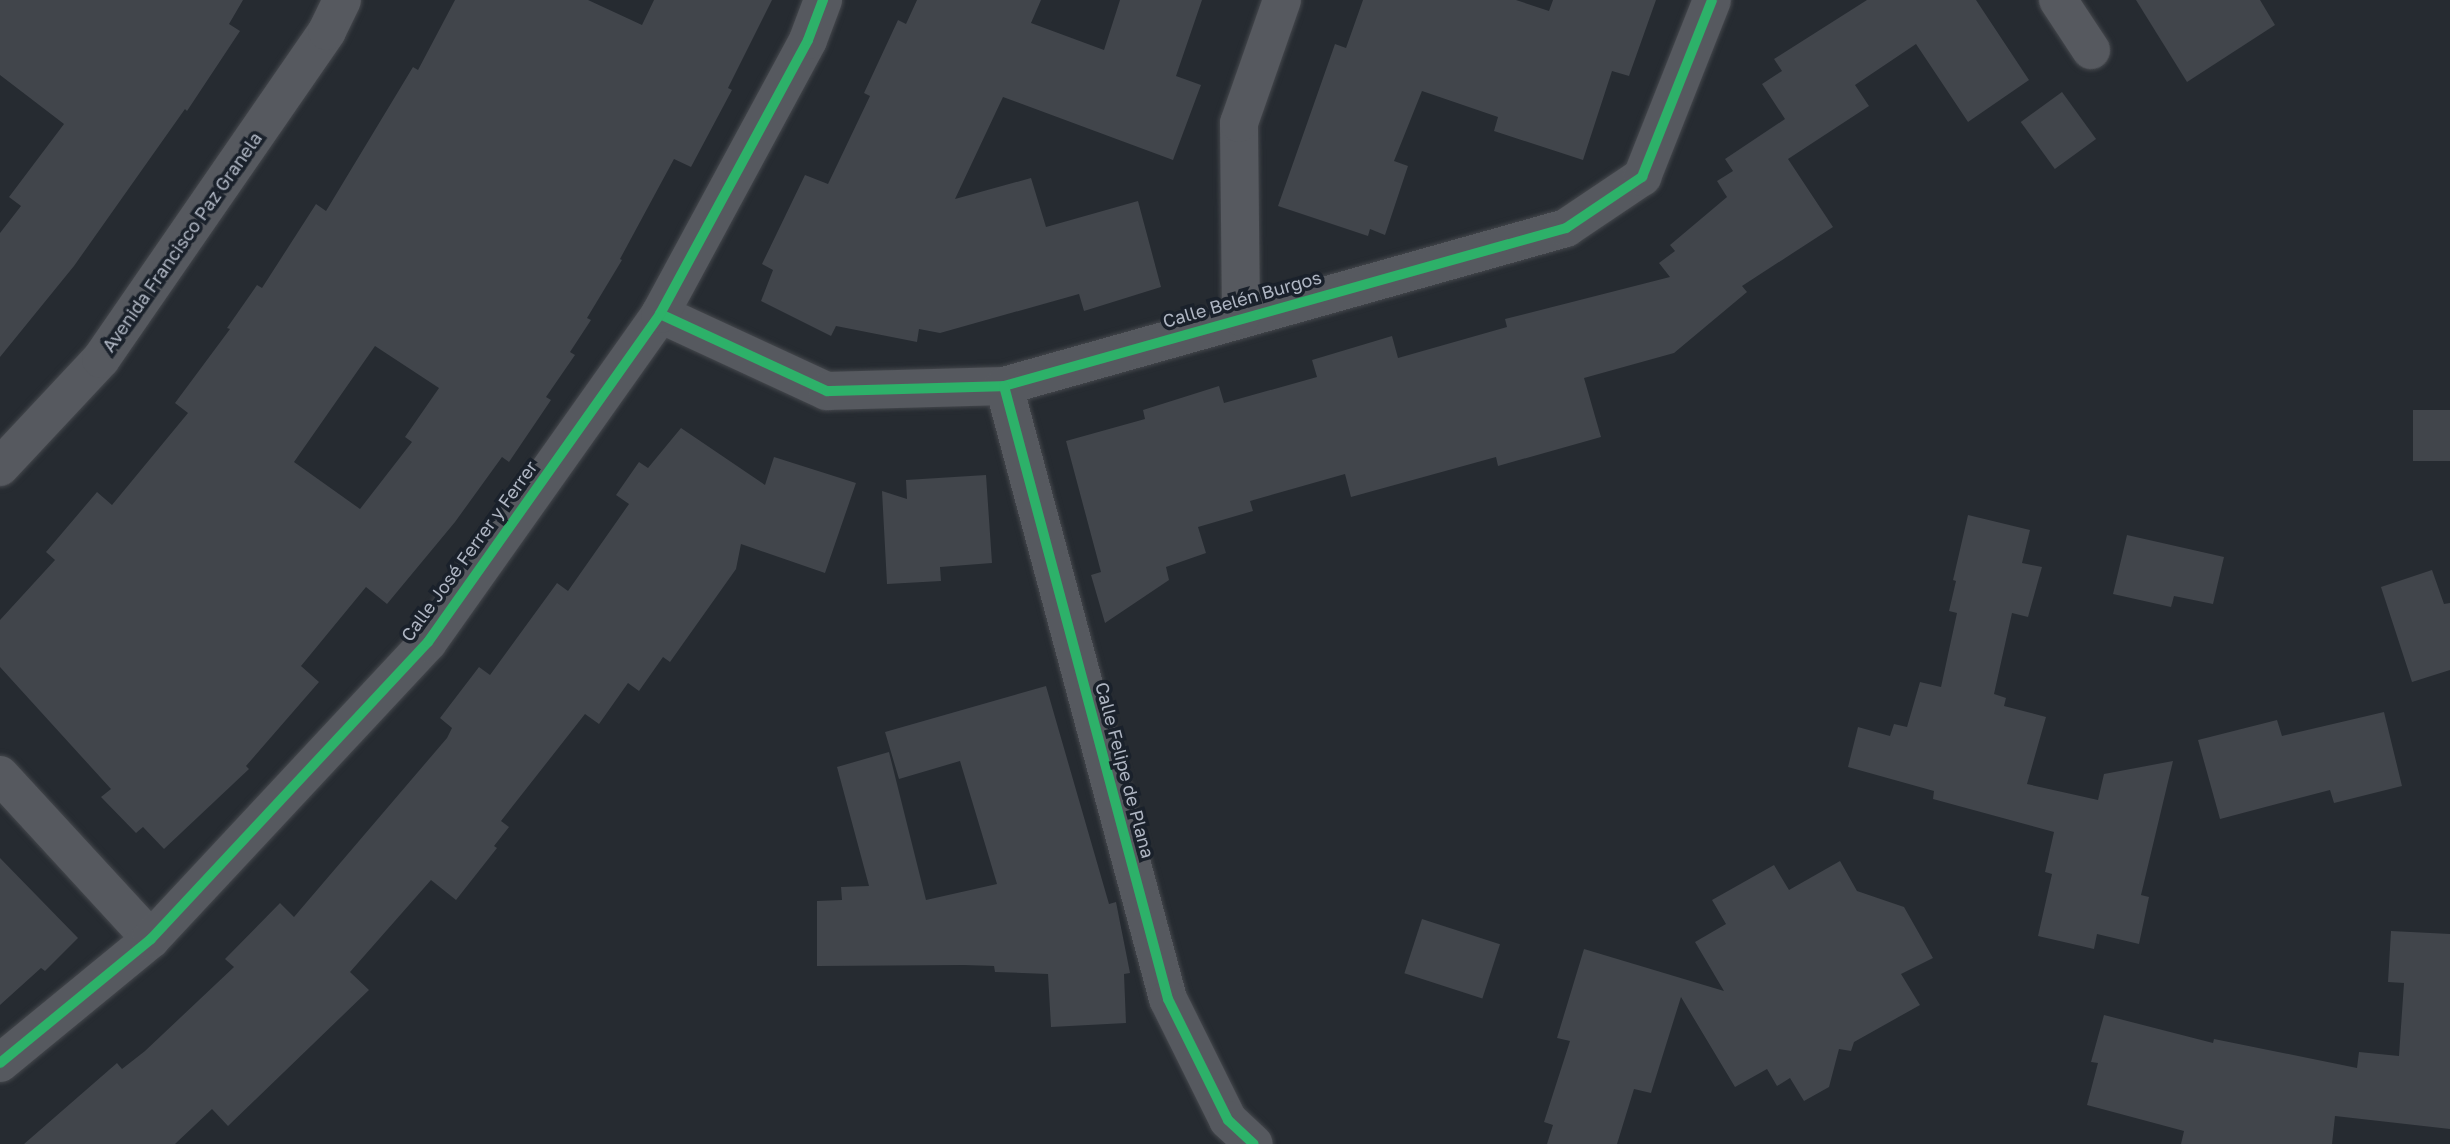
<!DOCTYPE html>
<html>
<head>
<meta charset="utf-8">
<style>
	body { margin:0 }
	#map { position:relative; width:2450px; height:1144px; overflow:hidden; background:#262b31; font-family:"Golos Text",sans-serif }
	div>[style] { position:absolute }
	.building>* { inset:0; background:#41454b; transform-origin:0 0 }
	.roads { filter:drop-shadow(0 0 2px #44474c) drop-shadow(0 0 2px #44474c) }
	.minor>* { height:38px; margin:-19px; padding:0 19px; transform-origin:19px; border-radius:19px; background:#56595f }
	.cycleway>* { height:10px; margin:-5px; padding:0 5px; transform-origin:5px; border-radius:5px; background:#2db169 }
	span { translate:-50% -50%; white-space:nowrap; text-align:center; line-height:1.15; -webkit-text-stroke:7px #1a212b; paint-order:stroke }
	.street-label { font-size:18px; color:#afb6c3 }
</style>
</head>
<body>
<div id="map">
	<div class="building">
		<div style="clip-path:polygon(0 0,243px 0,229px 24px,240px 31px,187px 111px,185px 109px,74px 266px,0 357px,0 233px,21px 206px,9px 197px,64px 124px,0 75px)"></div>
		<div style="clip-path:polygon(evenodd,455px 0,588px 0,642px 25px,654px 0,772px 0,728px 88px,732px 90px,691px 167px,674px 159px,620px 259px,622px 260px,587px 318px,591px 320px,570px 352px,575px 355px,546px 397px,551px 400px,509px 462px,502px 457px,455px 522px,387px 604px,366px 587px,301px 666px,319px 682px,246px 766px,249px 769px,164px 849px,143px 827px,136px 833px,101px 797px,111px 789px,0 667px,0 620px,55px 560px,46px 552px,97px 492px,112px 505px,188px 413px,175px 403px,230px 329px,227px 328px,257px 285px,262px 288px,316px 204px,326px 211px,413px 67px,418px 70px,455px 0,375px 346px,439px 388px,405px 437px,412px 442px,360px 509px,294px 462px,375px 346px)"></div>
		<div style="clip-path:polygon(917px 0,1041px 0,1031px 23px,1104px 50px,1120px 0,1202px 0,1176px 76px,1201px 85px,1173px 160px,1003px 97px,955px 199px,1031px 178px,1046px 227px,1138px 201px,1161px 287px,1084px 311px,1079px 294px,940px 333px,919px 329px,917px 342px,836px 326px,831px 336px,761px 301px,773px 270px,762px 264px,805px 175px,828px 184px,870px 96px,864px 93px,898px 20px,906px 24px)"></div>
		<div style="clip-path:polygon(1363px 0,1516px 0,1549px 11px,1553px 0,1656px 0,1629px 76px,1612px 71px,1583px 160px,1494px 131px,1498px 117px,1422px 91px,1394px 161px,1408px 166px,1385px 235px,1370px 229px,1368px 236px,1278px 206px,1335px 44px,1346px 48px)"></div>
		<div style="clip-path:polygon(1867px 0,1976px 0,2029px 80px,1968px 122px,1916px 44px,1855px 85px,1869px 106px,1788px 159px,1833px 227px,1742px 286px,1747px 292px,1674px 353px,1584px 378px,1601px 437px,1498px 466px,1496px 457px,1351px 497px,1345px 474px,1250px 501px,1253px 511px,1198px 527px,1206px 553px,1166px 567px,1169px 580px,1105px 623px,1091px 575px,1101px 572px,1066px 441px,1145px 419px,1143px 410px,1219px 386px,1224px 403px,1317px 377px,1312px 360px,1392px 336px,1398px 358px,1507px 327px,1505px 319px,1670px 277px,1659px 263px,1675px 251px,1670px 245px,1727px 197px,1717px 181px,1733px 171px,1725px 159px,1785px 119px,1762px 84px,1782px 71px,1774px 59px)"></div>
		<div style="clip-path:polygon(2136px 0,2260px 0,2275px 25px,2187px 82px)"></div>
		<div style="left:2062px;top:92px;width:58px;height:51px;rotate:54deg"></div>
		<div style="left:2450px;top:410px;width:51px;height:37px;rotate:90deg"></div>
		<div style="clip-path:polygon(681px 428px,765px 485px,774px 457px,856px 483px,825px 573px,741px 544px,736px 569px,670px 662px,663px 657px,639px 691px,628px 683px,599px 724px,585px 714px,501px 821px,509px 827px,494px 846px,497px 848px,456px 900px,431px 880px,350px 972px,369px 990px,228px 1126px,212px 1109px,175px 1144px,24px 1144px,117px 1063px,122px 1069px,145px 1051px,234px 967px,225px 959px,280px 903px,294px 917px,447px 738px,452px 728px,440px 718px,479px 667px,490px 675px,557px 583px,568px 591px,629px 504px,616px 495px,639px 462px,648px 468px)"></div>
		<div style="clip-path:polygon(986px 475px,992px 563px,940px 567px,941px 581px,887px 584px,882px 491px,907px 499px,906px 480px)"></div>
		<div style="clip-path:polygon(1968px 515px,2030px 530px,2022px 563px,2042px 567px,2028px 617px,2012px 613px,1994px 694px,2006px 698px,2004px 706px,2046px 717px,2027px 784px,2098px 800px,2104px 774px,2173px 761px,2141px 895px,2149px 897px,2139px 944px,2097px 934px,2094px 949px,2038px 936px,2052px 874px,2045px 872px,2054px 832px,1933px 799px,1934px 791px,1848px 767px,1858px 727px,1890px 736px,1894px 724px,1907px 727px,1920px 682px,1941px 687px,1957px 613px,1949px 611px,1956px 581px,1953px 580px)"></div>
		<div style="clip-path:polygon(2127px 535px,2224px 557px,2213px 604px,2174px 596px,2171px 607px,2113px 594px)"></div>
		<div style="clip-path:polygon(2432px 570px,2444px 604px,2450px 603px,2450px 670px,2412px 682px,2381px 587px)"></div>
		<div style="clip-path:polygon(1046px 686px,1109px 904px,1116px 902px,1130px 973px,1124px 974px,1126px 1023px,1051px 1027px,1048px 974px,995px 972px,994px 966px,964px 965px,817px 966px,817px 901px,842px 900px,841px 887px,869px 886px,837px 767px,889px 752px,926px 900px,997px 884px,960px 761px,899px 779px,885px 732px)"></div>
		<div style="clip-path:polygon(2384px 712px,2402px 786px,2334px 803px,2330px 790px,2220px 819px,2198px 740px,2277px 720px,2282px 736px)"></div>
		<div style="clip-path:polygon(0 858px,78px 938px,45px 971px,41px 968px,0 1005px)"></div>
		<div style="clip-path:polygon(1840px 861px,1857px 891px,1904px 907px,1933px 958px,1901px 974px,1920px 1005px,1854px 1042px,1851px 1051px,1839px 1049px,1829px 1087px,1804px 1101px,1790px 1078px,1777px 1086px,1767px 1069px,1735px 1087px,1681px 997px,1651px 1093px,1634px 1089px,1617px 1144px,1547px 1144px,1553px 1125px,1544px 1122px,1570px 1041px,1557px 1038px,1584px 949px,1724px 991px,1695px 942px,1726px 924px,1712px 900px,1774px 865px,1789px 890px)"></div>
		<div style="left:1422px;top:919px;width:82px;height:57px;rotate:18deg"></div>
		<div style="clip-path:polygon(2391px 931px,2450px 934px,2450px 1129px,2335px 1116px,2332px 1144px,2181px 1144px,2184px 1131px,2087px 1105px,2098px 1063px,2091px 1062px,2104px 1015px,2213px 1043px,2214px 1039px,2357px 1068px,2359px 1052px,2399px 1056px,2404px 983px,2388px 982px)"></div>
	</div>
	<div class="roads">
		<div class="minor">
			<div style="left:2058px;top:0;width:60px;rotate:56.6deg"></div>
			<div style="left:660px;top:314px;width:184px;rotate:24.8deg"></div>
			<div style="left:827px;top:391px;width:177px;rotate:-1.6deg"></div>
			<div style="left:1004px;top:386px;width:584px;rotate:-15.7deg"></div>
			<div style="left:1566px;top:228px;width:92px;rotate:-33.9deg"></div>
			<div style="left:1642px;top:177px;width:190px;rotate:-68.4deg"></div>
			<div style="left:1241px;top:317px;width:194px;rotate:-90.6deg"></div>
			<div style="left:1239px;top:123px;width:130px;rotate:-70.7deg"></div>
			<div style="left:1004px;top:386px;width:635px;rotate:75.02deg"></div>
			<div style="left:1168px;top:999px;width:135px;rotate:63.6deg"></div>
			<div style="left:1228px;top:1120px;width:35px;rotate:43deg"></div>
			<div style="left:0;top:467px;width:148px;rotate:-46.9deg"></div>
			<div style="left:101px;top:359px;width:398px;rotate:-55.4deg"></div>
			<div style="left:327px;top:31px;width:34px;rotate:-64deg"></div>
			<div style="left:0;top:775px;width:223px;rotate:47.4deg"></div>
			<div style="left:0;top:1063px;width:195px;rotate:-39.4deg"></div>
			<div style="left:151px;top:939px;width:406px;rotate:-47deg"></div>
			<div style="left:428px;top:642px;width:402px;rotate:-54.7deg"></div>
			<div style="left:660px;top:314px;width:311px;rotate:-61.6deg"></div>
			<div style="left:808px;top:40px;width:43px;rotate:-69.4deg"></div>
		</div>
	</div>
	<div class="cycleway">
		<div style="left:660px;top:314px;width:184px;rotate:24.8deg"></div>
		<div style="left:827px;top:391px;width:177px;rotate:-1.6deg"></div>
		<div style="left:1004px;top:386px;width:584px;rotate:-15.7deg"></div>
		<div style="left:1566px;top:228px;width:92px;rotate:-33.9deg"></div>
		<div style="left:1642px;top:177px;width:190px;rotate:-68.4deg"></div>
		<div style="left:1004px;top:386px;width:635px;rotate:75.02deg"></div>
		<div style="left:1168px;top:999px;width:135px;rotate:63.6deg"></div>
		<div style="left:1228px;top:1120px;width:35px;rotate:43deg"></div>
		<div style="left:0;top:1063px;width:195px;rotate:-39.4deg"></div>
		<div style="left:151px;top:939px;width:406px;rotate:-47deg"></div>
		<div style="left:428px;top:642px;width:402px;rotate:-54.7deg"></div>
		<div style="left:660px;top:314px;width:311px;rotate:-61.6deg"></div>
		<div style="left:808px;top:40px;width:43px;rotate:-69.4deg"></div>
	</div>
	<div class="street-label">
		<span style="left:182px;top:242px;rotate:-55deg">Avenida Francisco Paz Granela</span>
		<span style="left:1242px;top:299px;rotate:-16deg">Calle Belén Burgos</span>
		<span style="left:469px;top:551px;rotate:-54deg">Calle José Ferrer y Ferrer</span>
		<span style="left:1125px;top:770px;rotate:75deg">Calle Felipe de Plana</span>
	</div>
</div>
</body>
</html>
